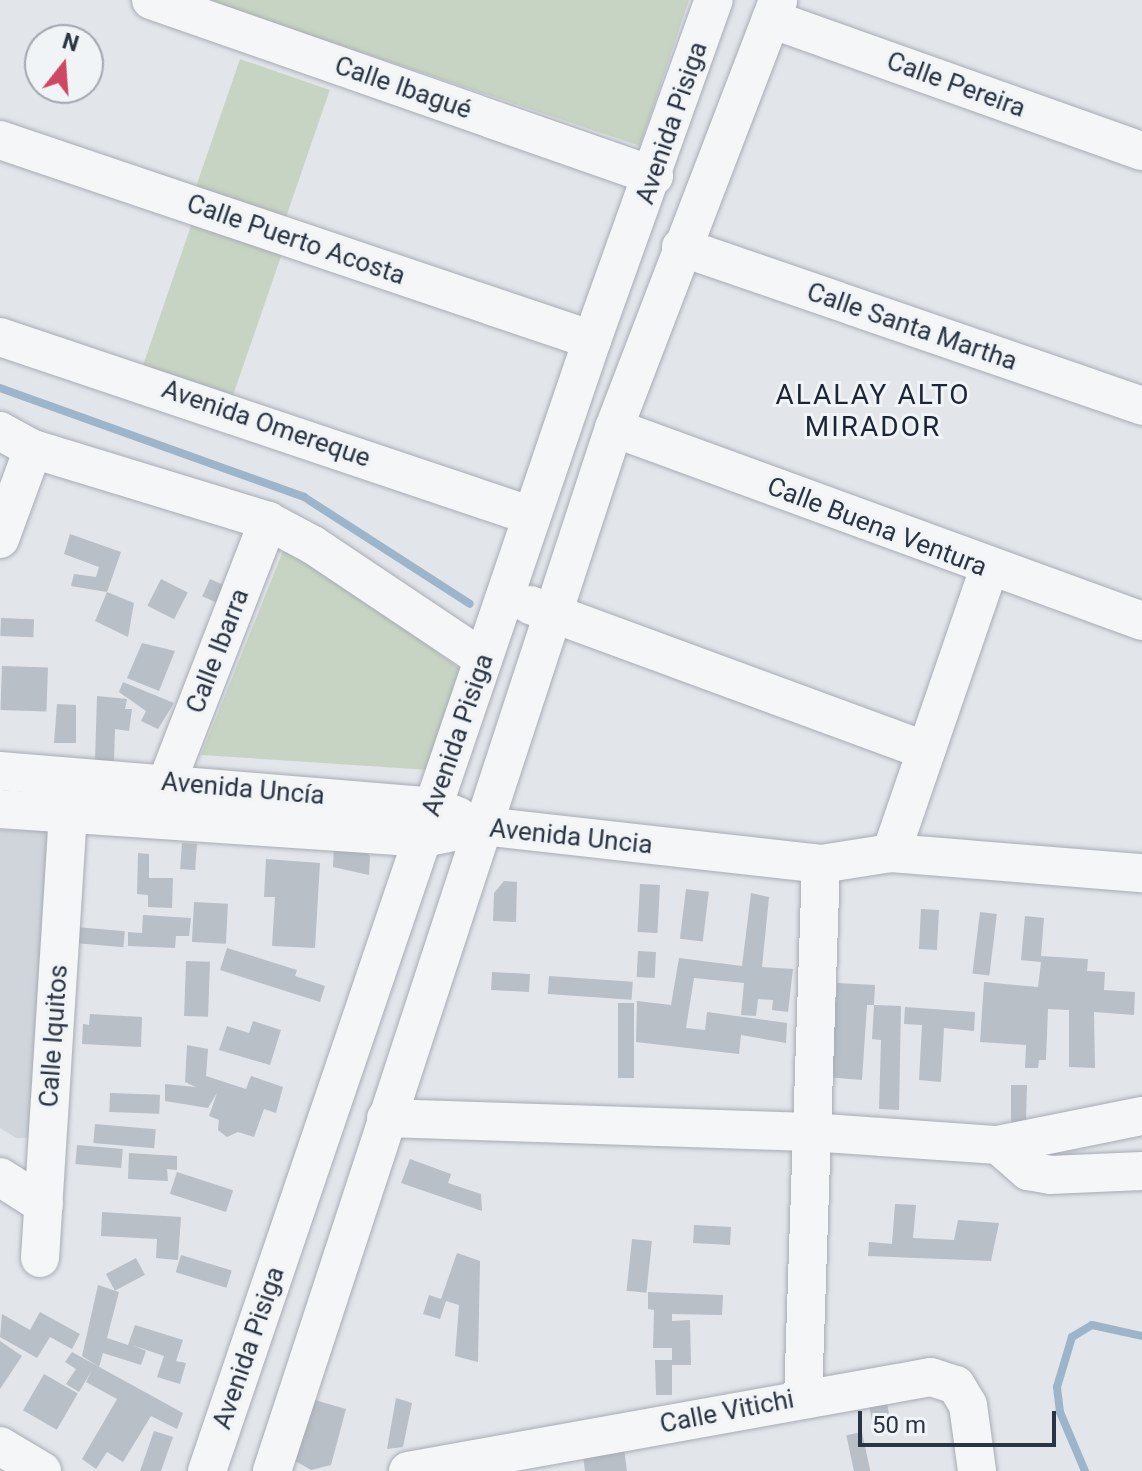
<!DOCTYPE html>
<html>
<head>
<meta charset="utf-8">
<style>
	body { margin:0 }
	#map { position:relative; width:1142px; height:1471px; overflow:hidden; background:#e2e5ea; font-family:Roboto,sans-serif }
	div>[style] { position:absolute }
	.built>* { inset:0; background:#d0d5dc }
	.green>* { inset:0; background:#c8d4c3; transform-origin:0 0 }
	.stream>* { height:8px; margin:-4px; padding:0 4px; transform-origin:4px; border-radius:4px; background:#9db5ca }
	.building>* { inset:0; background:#b9bfc7; transform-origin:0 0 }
	.roads { filter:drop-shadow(0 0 2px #a7acb4) drop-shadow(0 0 2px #a7acb4) }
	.minor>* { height:38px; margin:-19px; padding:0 19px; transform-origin:19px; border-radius:19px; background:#f4f6f8 }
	span { translate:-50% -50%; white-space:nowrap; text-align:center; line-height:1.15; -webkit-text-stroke:6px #f1f4f7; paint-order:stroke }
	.street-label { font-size:26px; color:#2a3442 }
	.neighbourhood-label { font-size:28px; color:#1c2533; letter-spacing:2px }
	.north { position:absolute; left:24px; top:24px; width:80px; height:80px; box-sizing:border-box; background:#f1f4f7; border:2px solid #a1a7af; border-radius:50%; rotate:17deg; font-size:22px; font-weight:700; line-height:32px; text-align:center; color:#2a3442 }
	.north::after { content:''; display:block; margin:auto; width:28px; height:36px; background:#cd4863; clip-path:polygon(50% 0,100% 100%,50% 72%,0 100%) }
	.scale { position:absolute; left:858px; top:1411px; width:198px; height:36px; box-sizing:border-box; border:4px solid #2a3442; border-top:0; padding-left:10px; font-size:24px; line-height:28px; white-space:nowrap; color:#2a3442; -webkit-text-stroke:6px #f1f4f7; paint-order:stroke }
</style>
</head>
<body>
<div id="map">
	<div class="built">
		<div style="clip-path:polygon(0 830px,49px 831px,30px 1138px,16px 1138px,0 1128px)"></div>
	</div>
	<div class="green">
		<div style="clip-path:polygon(205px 0,689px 0,640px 146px)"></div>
		<div style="left:240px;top:59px;width:95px;height:141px;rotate:19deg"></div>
		<div style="left:193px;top:220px;width:95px;height:153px;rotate:19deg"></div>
		<div style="clip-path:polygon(283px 551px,314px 560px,464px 672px,429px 770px,201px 755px)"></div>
	</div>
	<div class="stream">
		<div style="left:0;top:388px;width:323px;rotate:19.7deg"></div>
		<div style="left:304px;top:497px;width:197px;rotate:32.8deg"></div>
		<div style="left:1085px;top:1471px;width:64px;rotate:-113deg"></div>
		<div style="left:1060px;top:1412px;width:25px;rotate:-97deg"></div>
		<div style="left:1057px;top:1387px;width:52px;rotate:-73.3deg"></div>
		<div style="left:1072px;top:1337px;width:23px;rotate:-31deg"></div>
		<div style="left:1092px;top:1325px;width:51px;rotate:12.4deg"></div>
	</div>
	<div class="building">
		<div style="clip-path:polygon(70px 534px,121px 552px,107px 592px,71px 586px,74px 574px,96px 577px,99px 567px,64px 554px)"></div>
		<div style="left:161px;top:579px;width:30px;height:30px;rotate:27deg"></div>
		<div style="left:210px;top:579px;width:17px;height:19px;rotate:24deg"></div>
		<div style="clip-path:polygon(107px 592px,134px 603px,128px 637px,95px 621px)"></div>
		<div style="left:1px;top:618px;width:33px;height:18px;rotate:2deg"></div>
		<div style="clip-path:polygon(142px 643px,175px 651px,159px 691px,127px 678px)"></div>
		<div style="left:2px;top:666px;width:46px;height:44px;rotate:2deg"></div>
		<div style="clip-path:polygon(123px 682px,174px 703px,158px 729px,141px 721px,146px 711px,119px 692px)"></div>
		<div style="clip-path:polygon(97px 696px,127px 699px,125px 709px,132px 709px,129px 731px,115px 729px,114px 761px,95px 760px)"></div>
		<div style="clip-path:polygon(57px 704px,76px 705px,76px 743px,54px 743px)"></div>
		<div style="left:182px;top:843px;width:15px;height:26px;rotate:4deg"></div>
		<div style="clip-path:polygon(334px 845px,359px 847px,370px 856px,369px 875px,333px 867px)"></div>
		<div style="clip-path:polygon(138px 853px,149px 854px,149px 878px,173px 878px,172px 908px,148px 907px,148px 895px,137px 894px)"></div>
		<div style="clip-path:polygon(266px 859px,320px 863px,315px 948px,272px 946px,275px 897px,264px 897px)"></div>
		<div style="clip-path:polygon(504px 881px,517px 882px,516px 922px,493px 921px,494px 893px)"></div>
		<div style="left:640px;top:884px;width:20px;height:48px;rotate:3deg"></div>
		<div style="left:686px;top:889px;width:23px;height:50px;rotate:7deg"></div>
		<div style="clip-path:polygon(751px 893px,769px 897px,762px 967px,793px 969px,788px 1012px,772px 1010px,773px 1000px,758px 999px,756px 1016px,741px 1015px,744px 983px,694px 978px,686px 1028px,705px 1030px,707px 1012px,787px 1023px,786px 1043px,741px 1035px,739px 1054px,636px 1042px,637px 1001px,671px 1005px,679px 958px,742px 966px)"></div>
		<div style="left:194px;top:902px;width:34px;height:40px;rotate:3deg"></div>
		<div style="left:921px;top:909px;width:18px;height:40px;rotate:3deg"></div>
		<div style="left:980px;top:912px;width:17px;height:62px;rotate:7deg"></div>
		<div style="clip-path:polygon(143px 915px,191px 918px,189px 936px,176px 936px,175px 948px,128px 946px,128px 932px,142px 933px)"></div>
		<div style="clip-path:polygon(1025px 916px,1044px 918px,1041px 956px,1088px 959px,1087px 971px,1105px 972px,1104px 990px,1135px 992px,1134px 1015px,1094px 1012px,1095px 1068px,1069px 1067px,1069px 1010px,1048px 1009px,1046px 1060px,1039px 1060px,1038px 1068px,1025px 1068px,1026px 1045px,980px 1042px,984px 982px,1038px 987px,1041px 962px,1021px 960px)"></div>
		<div style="left:76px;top:927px;width:49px;height:16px;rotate:5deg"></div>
		<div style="clip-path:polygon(227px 948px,297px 970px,295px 976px,325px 986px,320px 1002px,220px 970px)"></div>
		<div style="left:638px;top:951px;width:18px;height:26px;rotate:3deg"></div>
		<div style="left:186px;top:961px;width:24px;height:55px;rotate:2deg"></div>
		<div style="left:492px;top:972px;width:38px;height:18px;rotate:3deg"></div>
		<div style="left:549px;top:976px;width:84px;height:18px;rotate:4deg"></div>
		<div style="clip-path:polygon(837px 983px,875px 985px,874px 1005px,867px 1005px,862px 1080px,825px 1077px,829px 1003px,836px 1003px)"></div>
		<div style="left:618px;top:1003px;width:16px;height:75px"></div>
		<div style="clip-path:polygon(874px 1005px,901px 1006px,899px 1110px,879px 1109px,881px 1040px,872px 1039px)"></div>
		<div style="clip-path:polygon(905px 1007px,975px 1012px,974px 1031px,944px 1028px,941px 1082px,919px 1080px,922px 1025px,904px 1024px)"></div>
		<div style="clip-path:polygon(90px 1014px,142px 1017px,141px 1047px,82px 1044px,83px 1024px,89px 1025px)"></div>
		<div style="clip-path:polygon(253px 1021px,281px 1030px,270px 1065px,219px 1050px,227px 1026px,249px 1033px)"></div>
		<div style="clip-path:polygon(187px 1045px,208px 1049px,206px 1076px,246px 1089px,251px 1076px,283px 1087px,276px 1113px,264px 1109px,254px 1137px,238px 1132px,227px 1137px,218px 1130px,219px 1120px,209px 1116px,217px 1093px,208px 1108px,165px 1101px,165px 1084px,196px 1087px,185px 1082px)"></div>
		<div style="clip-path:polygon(1011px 1085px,1027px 1085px,1026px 1119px,1011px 1126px)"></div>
		<div style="left:110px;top:1093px;width:50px;height:19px;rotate:2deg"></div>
		<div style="left:95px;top:1124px;width:61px;height:19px;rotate:5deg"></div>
		<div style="left:77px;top:1145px;width:46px;height:19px;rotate:5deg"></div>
		<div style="clip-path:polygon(129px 1153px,177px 1156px,177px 1170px,167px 1169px,168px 1181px,128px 1179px)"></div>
		<div style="clip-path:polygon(410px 1159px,451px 1174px,448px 1183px,481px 1194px,482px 1211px,401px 1183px)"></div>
		<div style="left:177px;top:1172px;width:59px;height:23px;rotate:18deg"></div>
		<div style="clip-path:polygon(895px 1204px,916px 1205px,913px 1238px,954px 1240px,958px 1220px,999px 1223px,991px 1261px,868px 1256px,869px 1242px,892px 1244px)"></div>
		<div style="clip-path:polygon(102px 1212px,181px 1217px,178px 1260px,156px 1258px,157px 1239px,101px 1236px)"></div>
		<div style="left:694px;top:1225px;width:37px;height:18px;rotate:3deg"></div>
		<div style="left:632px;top:1239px;width:20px;height:52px;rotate:6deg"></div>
		<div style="clip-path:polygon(457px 1253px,480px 1261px,478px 1362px,455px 1356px,459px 1305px,446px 1301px,440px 1319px,423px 1314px,429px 1295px,441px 1299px)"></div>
		<div style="left:181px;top:1255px;width:53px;height:18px;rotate:17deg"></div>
		<div style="left:136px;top:1258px;width:19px;height:34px;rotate:62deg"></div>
		<div style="clip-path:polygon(98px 1285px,119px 1292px,107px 1338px,128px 1345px,135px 1325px,183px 1340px,176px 1361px,186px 1363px,180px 1384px,157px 1377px,164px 1356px,132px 1345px,146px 1351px,141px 1365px,103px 1353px,99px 1367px,82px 1356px)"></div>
		<div style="clip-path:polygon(648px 1292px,723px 1295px,722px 1315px,672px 1314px,672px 1321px,690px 1320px,691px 1365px,672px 1365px,672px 1395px,656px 1395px,655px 1360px,672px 1360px,672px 1348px,653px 1348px,654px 1310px,648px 1309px)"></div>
		<div style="clip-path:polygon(40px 1312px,80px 1334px,72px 1349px,50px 1337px,37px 1358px,0 1337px,2px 1314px,30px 1330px)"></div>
		<div style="clip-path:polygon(0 1341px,22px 1356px,0 1389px)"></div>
		<div style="clip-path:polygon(72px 1352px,183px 1413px,177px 1429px,151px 1416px,123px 1462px,107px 1452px,96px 1469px,82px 1459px,117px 1399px,86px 1382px,92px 1370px,79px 1392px,66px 1384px,76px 1369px,65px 1362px)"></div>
		<div style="left:44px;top:1374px;width:39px;height:42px;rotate:30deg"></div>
		<div style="clip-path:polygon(308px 1398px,346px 1409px,331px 1465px,311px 1470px,292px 1459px)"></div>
		<div style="clip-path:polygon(396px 1398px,412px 1403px,403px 1447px,387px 1449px)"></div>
		<div style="left:886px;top:1398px;width:32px;height:18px;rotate:79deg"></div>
		<div style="clip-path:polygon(154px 1431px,173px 1437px,161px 1471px,140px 1471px)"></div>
		<div style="left:862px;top:1432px;width:40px;height:16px;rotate:78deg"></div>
		<div style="clip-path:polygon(624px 1449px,627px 1471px,585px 1471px,583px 1455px)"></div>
	</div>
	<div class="roads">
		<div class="minor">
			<div style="left:151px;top:0;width:533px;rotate:19.28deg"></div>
			<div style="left:771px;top:19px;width:394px;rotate:19.6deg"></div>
			<div style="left:0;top:140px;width:625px;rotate:18.67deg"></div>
			<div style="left:681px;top:247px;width:488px;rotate:19deg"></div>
			<div style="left:0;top:337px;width:561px;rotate:18.6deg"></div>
			<div style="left:614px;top:428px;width:562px;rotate:20.08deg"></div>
			<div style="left:0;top:431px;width:38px;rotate:29deg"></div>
			<div style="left:33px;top:449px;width:246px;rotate:17deg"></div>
			<div style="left:268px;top:521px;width:51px;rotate:28.1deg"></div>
			<div style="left:313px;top:545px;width:205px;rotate:33.8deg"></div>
			<div style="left:0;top:539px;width:96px;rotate:-69.9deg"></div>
			<div style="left:530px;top:605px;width:422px;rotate:20.2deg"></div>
			<div style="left:0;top:771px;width:435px;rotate:4.7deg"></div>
			<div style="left:434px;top:807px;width:26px;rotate:21deg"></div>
			<div style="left:167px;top:782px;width:280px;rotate:-68.8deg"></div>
			<div style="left:0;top:809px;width:424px;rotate:3.9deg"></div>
			<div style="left:423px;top:838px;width:61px;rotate:-11.3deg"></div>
			<div style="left:483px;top:826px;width:340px;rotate:6.4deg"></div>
			<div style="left:821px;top:864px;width:71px;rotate:-8.9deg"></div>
			<div style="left:891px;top:853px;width:252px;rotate:4.6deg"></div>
			<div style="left:891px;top:853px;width:300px;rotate:-71deg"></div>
			<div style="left:386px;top:1118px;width:424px;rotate:1.9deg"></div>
			<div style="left:810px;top:1132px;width:188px;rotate:4deg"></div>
			<div style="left:998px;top:1145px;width:147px;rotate:-11.4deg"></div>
			<div style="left:998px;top:1145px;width:40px;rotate:41deg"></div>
			<div style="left:1028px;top:1171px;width:22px;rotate:10deg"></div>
			<div style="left:1050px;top:1175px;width:92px;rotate:-2.5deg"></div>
			<div style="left:0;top:1177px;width:52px;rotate:32.5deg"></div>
			<div style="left:40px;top:1258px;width:445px;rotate:-86.4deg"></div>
			<div style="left:803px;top:1398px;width:534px;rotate:-88.07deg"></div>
			<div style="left:0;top:1446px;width:49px;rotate:30.8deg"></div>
			<div style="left:207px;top:1471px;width:1195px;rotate:-71.2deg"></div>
			<div style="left:592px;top:340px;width:361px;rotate:-70.3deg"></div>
			<div style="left:272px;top:1471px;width:1098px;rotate:-71.85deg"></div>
			<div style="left:614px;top:428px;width:458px;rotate:-69deg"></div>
			<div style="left:408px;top:1471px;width:531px;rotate:-10.19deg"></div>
			<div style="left:931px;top:1377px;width:26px;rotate:18deg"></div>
			<div style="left:956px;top:1385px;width:23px;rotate:59deg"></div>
			<div style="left:968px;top:1405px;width:67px;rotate:82.2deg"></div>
		</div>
	</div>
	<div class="street-label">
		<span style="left:956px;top:85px;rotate:20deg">Calle Pereira</span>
		<span style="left:403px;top:88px;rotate:19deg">Calle Ibagué</span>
		<span style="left:672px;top:123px;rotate:-71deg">Avenida Pisiga</span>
		<span style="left:296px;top:240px;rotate:19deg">Calle Puerto Acosta</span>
		<span style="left:912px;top:327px;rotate:19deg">Calle Santa Martha</span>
		<span style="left:266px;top:424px;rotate:19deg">Avenida Omereque</span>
		<span style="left:877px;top:527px;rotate:21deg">Calle Buena Ventura</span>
		<span style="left:218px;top:651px;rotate:-69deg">Calle Ibarra</span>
		<span style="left:458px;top:735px;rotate:-71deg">Avenida Pisiga</span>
		<span style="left:243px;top:789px;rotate:5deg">Avenida Uncía</span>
		<span style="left:571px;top:837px;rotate:6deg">Avenida Uncia</span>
		<span style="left:54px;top:1036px;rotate:-86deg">Calle Iquitos</span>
		<span style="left:249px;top:1348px;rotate:-71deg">Avenida Pisiga</span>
		<span style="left:727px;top:1412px;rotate:-11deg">Calle Vitichi</span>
	</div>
	<div class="neighbourhood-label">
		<span style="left:873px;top:411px">ALALAY ALTO<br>MIRADOR</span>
	</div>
	<div class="north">N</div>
	<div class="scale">50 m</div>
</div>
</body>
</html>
